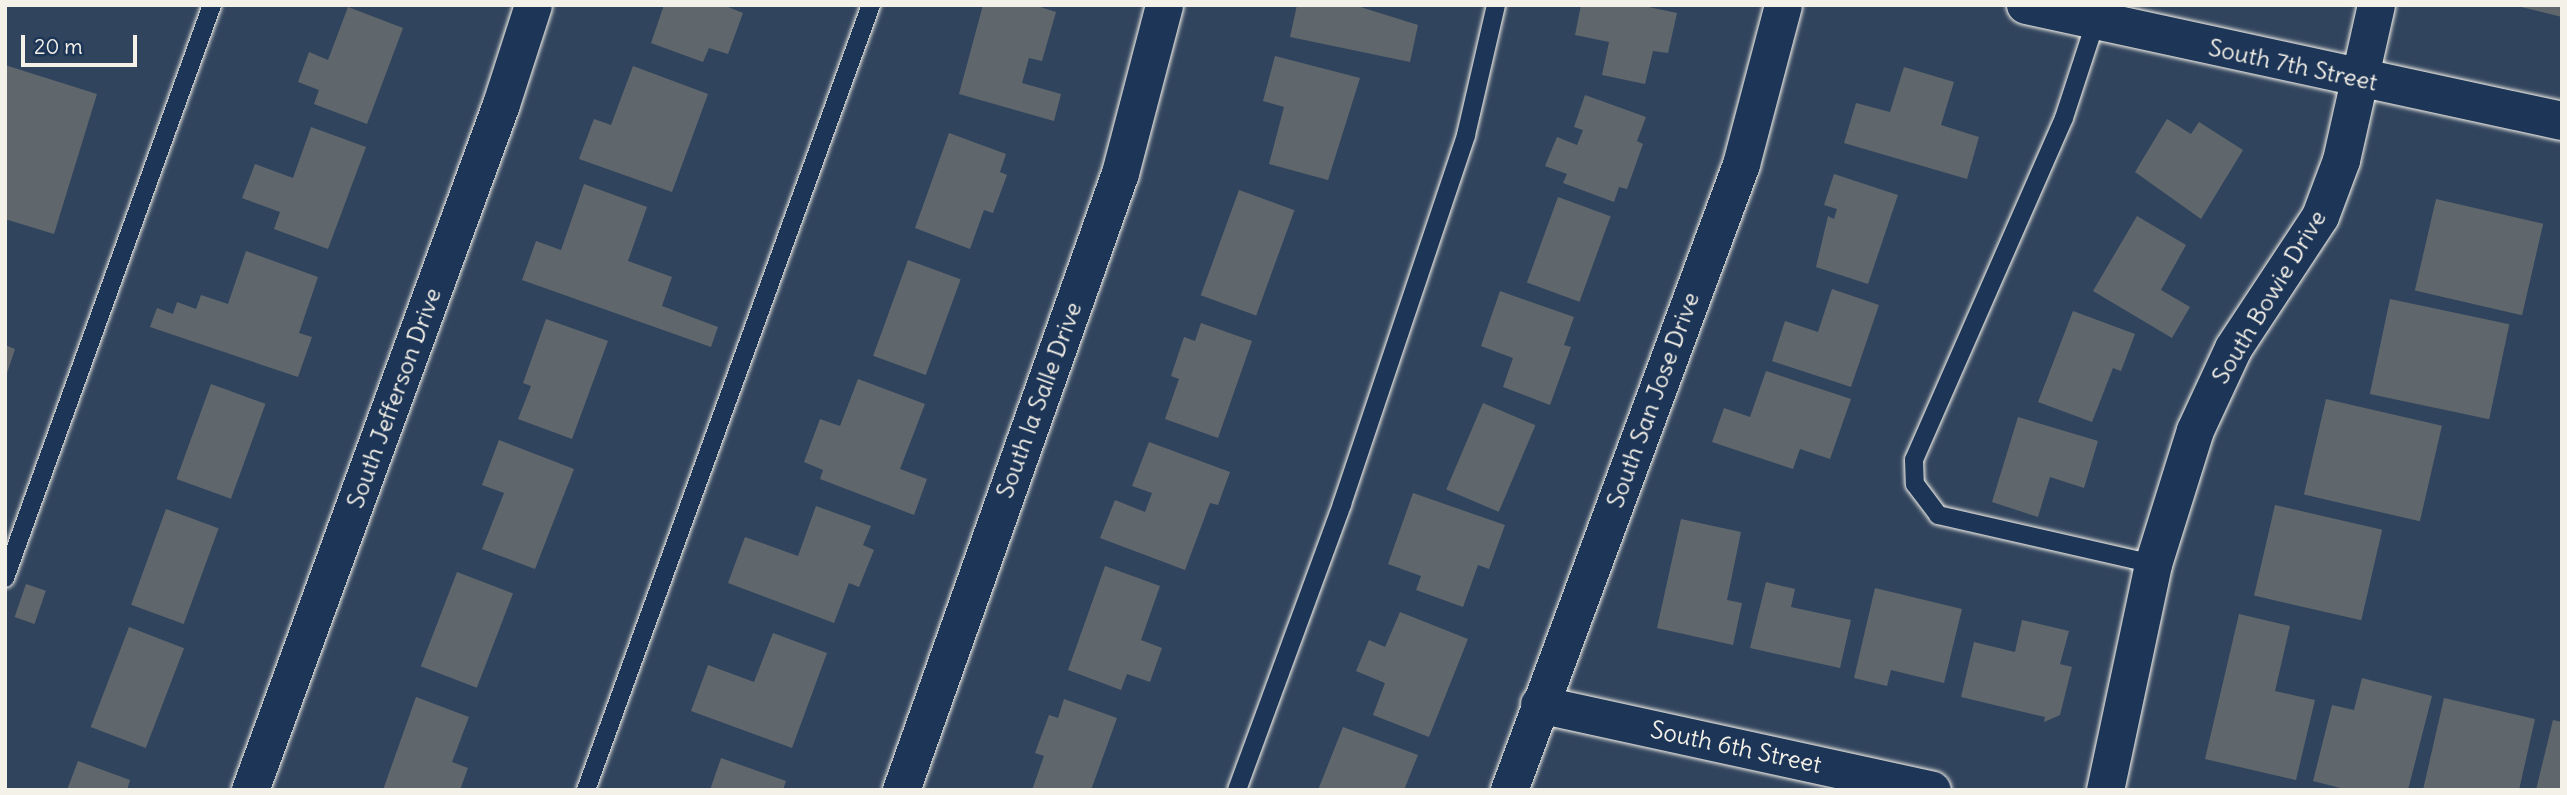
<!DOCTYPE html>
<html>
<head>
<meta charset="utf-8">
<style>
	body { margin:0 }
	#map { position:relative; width:2567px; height:795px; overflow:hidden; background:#31445d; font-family:Delius,sans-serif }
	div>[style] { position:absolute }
	.building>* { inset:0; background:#60676c; transform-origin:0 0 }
	.roads { filter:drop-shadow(0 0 2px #f4f1e8) drop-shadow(0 0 2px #f4f1e8) }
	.service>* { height:18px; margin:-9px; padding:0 9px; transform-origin:9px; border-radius:9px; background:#1d3557 }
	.minor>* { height:37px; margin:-18.5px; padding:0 18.5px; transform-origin:18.5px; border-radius:18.5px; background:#1d3557 }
	.secondary>* { height:38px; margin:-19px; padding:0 19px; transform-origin:19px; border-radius:19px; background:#1d3557 }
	span { translate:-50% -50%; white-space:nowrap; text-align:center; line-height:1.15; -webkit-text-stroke:6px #1d3557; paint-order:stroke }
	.street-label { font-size:24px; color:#f4f1e8 }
	.frame { position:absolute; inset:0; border:7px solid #f4f1e8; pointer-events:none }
	.scale { position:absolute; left:21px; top:35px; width:116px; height:32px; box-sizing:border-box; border:4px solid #f4f1e8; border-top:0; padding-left:9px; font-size:21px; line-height:24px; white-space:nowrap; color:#f4f1e8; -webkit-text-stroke:5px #1d3557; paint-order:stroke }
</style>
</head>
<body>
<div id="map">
	<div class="building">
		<div style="clip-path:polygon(664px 5px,723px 5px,743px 13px,728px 54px,709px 48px,703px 62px,651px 43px)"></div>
		<div style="clip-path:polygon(983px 5px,1034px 5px,1056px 12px,1042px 61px,1029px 58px,1022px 83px,1061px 94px,1054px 121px,959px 94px)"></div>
		<div style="clip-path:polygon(1297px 5px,1354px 5px,1418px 25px,1410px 62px,1290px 37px)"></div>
		<div style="clip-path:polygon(1581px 5px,1639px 5px,1677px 13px,1668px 53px,1653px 51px,1645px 84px,1602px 75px,1609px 42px,1575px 35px)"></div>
		<div style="clip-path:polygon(2517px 5px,2562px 5px,2562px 17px,2517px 6px)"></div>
		<div style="clip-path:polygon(348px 7px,403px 28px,367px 124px,314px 104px,319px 90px,298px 82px,309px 52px,328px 60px)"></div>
		<div style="clip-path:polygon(1275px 56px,1360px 78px,1328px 180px,1269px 164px,1284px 107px,1263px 101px)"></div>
		<div style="clip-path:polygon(5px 65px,97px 94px,54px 234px,5px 219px)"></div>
		<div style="clip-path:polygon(633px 66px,708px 94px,672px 192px,579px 159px,594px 119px,611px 125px)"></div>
		<div style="clip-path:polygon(1904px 67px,1954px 82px,1941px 125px,1979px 137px,1967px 179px,1844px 143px,1856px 103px,1890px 112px)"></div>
		<div style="clip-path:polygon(1585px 95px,1646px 117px,1637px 141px,1643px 144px,1627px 189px,1619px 187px,1614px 202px,1563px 183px,1567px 174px,1545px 166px,1557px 137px,1577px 145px,1583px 130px,1574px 127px)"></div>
		<div style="clip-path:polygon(2167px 119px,2191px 134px,2199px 122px,2243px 150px,2201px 219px,2135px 172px)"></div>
		<div style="clip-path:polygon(311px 127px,366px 147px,328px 249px,274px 229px,280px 212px,242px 198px,255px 164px,293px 178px)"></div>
		<div style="clip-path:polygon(949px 133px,1006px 154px,1000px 172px,1007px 175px,993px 213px,984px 210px,970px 249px,915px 228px)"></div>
		<div style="clip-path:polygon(1834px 174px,1898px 195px,1868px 284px,1816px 267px,1828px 216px,1834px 219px,1837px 209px,1824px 205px)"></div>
		<div style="clip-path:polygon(584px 184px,647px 207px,628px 261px,672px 277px,662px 306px,718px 327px,711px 347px,522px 280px,536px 241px,561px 250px)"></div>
		<div style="left:1239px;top:190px;width:59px;height:112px;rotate:20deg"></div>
		<div style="left:1558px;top:197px;width:56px;height:91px;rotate:20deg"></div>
		<div style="left:2436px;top:199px;width:110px;height:94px;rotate:13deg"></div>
		<div style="clip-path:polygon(2137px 216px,2186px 245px,2161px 290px,2190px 307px,2172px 338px,2093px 291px)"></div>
		<div style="clip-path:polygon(246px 251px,318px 277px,299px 333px,312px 337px,298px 377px,150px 327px,157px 308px,173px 314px,177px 302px,196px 309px,201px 295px,228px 304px)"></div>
		<div style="left:908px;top:260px;width:56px;height:102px;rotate:20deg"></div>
		<div style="clip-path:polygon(1832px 289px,1879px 305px,1851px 387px,1772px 361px,1785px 321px,1818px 332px)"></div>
		<div style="clip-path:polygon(1500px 291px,1574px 317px,1564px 345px,1571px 347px,1550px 405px,1503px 387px,1513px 358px,1481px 346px)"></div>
		<div style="left:2390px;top:299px;width:122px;height:97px;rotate:12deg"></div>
		<div style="clip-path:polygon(2073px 311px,2135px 334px,2121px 371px,2113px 368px,2092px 422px,2038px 402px)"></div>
		<div style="clip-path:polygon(546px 319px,608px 341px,572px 439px,518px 419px,531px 386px,523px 383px)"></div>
		<div style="clip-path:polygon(1201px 323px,1252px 341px,1218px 438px,1165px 419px,1179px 379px,1171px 376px,1184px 337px,1195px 341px)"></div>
		<div style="clip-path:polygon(5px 345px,15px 349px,6px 376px,5px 376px)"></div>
		<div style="clip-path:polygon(1766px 371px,1851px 399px,1830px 459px,1800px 449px,1793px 469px,1712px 442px,1724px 408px,1750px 417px)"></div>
		<div style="clip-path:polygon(858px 379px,925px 404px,900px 469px,927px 479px,914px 515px,820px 479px,823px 470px,804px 462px,820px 419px,840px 426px)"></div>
		<div style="left:211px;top:384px;width:58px;height:101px;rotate:20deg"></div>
		<div style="left:2326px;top:399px;width:119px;height:98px;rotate:13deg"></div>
		<div style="left:1483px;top:403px;width:57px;height:94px;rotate:23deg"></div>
		<div style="clip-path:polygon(2018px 417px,2098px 441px,2084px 488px,2050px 477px,2038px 517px,1992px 502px)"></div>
		<div style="clip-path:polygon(499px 440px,574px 469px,535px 569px,482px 549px,504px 493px,482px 485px)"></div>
		<div style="clip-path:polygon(1149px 442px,1230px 472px,1218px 505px,1210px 503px,1185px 570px,1100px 538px,1115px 500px,1145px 512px,1152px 493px,1132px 486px)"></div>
		<div style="clip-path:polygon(1413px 493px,1505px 525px,1489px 569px,1478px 565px,1463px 607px,1416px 590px,1421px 576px,1388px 564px)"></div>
		<div style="left:2275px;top:505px;width:110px;height:93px;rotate:13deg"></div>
		<div style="clip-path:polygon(816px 506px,871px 526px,863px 545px,874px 550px,859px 587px,849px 583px,834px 623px,728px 583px,745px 537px,798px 556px)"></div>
		<div style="left:166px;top:509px;width:56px;height:102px;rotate:20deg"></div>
		<div style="clip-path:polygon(1681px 519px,1741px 532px,1727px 600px,1742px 603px,1733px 645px,1657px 628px)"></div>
		<div style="clip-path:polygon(1105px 566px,1160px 586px,1141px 640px,1162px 648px,1150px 682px,1127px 674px,1121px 690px,1068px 670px)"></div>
		<div style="left:457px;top:572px;width:60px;height:101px;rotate:21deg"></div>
		<div style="clip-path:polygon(1766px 582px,1795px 589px,1791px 607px,1851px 620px,1840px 668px,1750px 648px)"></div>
		<div style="left:26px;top:584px;width:21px;height:35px;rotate:19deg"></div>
		<div style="clip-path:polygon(1875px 588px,1962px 609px,1944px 683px,1891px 670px,1887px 686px,1854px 678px)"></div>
		<div style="clip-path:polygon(1400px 612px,1468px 639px,1429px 737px,1373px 715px,1385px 683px,1356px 671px,1369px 640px,1385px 647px)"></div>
		<div style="clip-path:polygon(2239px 614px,2290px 626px,2275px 691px,2315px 700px,2296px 780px,2205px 759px)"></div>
		<div style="clip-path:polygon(2022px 620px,2069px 631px,2060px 664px,2072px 667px,2060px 715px,2044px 722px,2045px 717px,1961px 697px,1974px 642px,2015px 652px)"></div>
		<div style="left:129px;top:627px;width:59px;height:107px;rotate:21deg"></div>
		<div style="clip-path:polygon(773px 633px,827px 653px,792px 748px,691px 711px,708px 665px,754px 682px)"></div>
		<div style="clip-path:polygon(2362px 678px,2432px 696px,2408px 790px,2348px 790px,2313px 781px,2332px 705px,2354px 710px)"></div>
		<div style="clip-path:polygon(416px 697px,469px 717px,452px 762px,468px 768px,460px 790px,383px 790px)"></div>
		<div style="clip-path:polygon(2444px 698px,2535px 719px,2519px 790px,2423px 790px)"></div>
		<div style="clip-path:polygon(1064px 699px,1117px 718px,1091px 790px,1032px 790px,1044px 756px,1035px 753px,1049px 715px,1058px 718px)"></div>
		<div style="clip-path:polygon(2553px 720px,2562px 722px,2562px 790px,2536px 790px)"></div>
		<div style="clip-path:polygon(1343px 727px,1418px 755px,1404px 790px,1318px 790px)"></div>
		<div style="clip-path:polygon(721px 758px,786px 781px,783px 790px,710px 790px)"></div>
		<div style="clip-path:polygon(78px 761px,130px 780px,127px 790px,67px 790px)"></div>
	</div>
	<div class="roads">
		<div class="service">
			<div style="left:2097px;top:17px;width:106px;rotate:108.1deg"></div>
			<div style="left:2064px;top:118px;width:373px;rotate:113.7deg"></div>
			<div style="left:1914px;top:460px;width:24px;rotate:88deg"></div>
			<div style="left:1915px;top:484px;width:39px;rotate:53deg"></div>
			<div style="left:1938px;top:515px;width:221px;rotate:12.8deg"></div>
			<div style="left:5px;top:578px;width:609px;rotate:-70.14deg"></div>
			<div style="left:586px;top:790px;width:835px;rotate:-70.05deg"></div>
			<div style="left:1237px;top:790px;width:305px;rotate:-69.8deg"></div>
			<div style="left:1342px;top:504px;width:389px;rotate:-71.4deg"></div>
			<div style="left:1466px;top:135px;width:133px;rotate:-77deg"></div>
		</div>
		<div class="minor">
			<div style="left:1539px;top:704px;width:402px;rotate:12.3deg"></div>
			<div style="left:250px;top:790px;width:730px;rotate:-69.9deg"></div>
			<div style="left:501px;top:104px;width:104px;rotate:-72.1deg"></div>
			<div style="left:901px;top:790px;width:655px;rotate:-70.46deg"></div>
			<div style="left:1120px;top:173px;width:174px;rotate:-75.3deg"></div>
			<div style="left:1509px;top:790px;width:668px;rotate:-69.66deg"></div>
			<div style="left:1741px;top:164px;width:164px;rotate:-75.2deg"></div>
			<div style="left:2105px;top:790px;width:231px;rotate:-78deg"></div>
			<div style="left:2153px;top:564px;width:140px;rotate:-72.6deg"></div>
			<div style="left:2195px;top:430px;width:90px;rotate:-65.1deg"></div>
			<div style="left:2233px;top:348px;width:158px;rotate:-56.6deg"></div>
			<div style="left:2320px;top:216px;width:60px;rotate:-69.4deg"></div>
			<div style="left:2341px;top:160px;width:159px;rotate:-77.3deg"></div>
		</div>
		<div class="secondary">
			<div style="left:2026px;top:5px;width:548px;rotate:12.21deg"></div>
		</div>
	</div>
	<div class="street-label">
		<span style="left:2293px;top:65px;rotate:12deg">South 7th Street</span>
		<span style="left:2269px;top:297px;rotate:-59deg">South Bowie Drive</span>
		<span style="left:394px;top:398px;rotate:-70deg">South Jefferson Drive</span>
		<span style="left:1039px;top:400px;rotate:-70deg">South la Salle Drive</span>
		<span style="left:1653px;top:400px;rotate:-70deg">South San Jose Drive</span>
		<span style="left:1736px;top:747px;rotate:12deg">South 6th Street</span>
	</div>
	<div class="frame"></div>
	<div class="scale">20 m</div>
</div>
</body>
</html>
